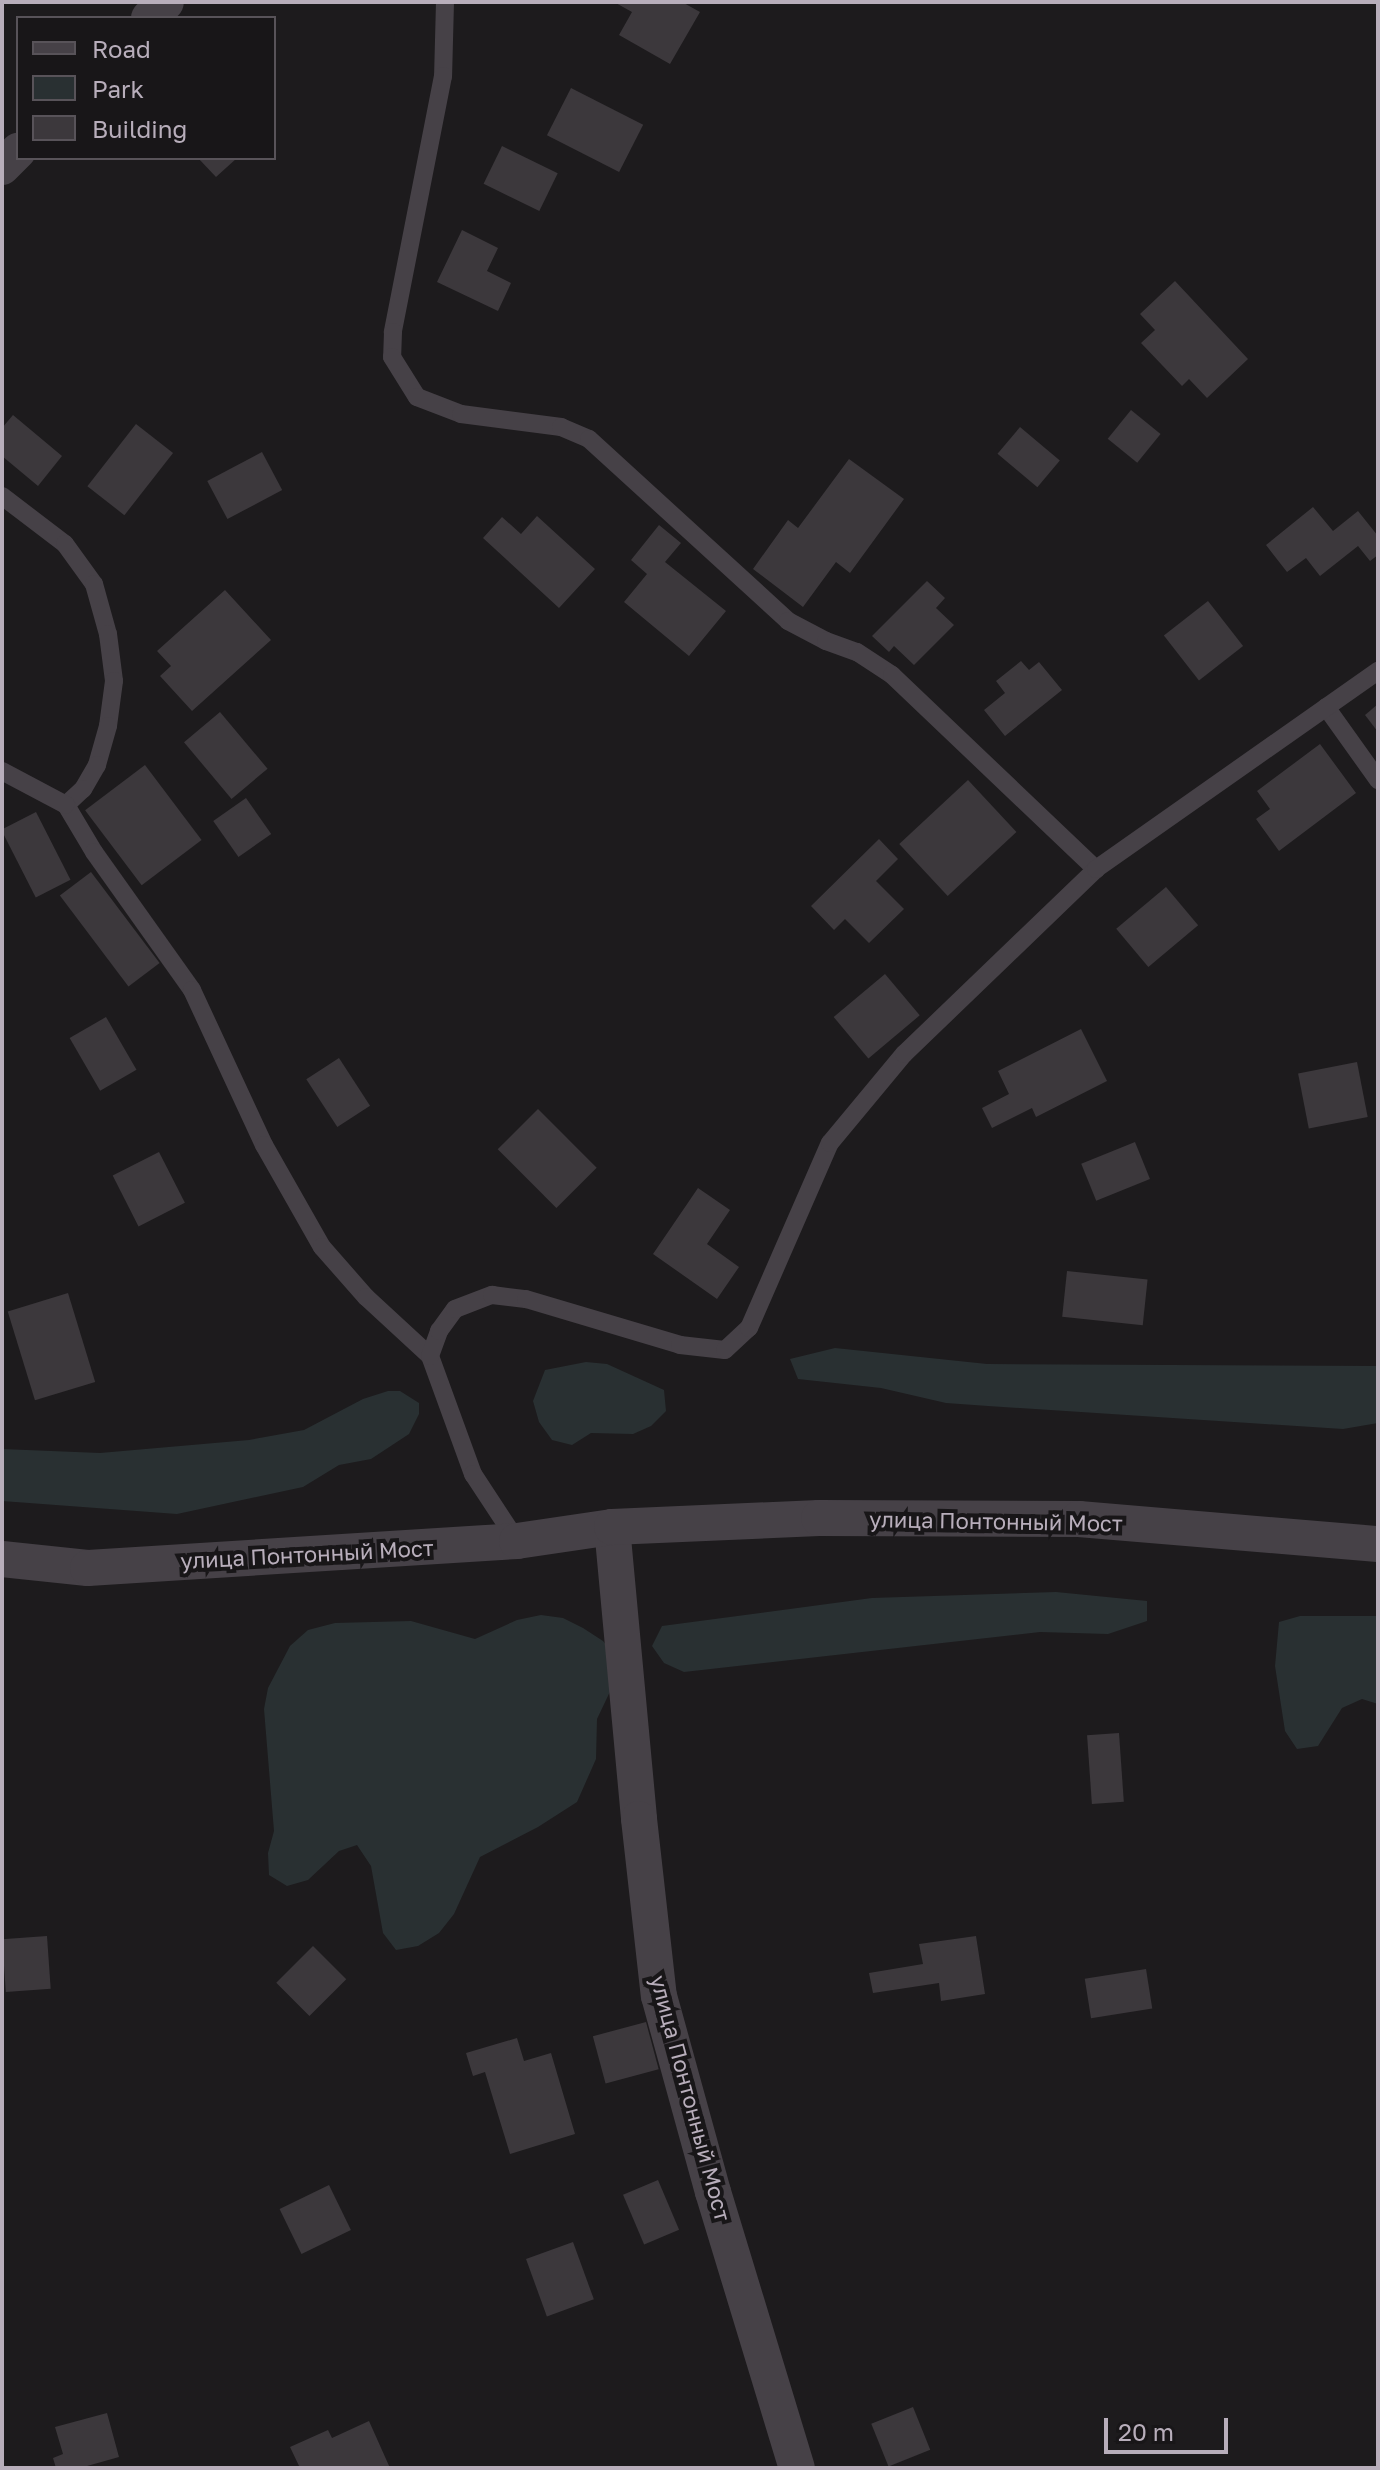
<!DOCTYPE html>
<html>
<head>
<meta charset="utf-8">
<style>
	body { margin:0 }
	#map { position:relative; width:1380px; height:2470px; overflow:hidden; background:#1d1b1d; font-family:"Golos Text",sans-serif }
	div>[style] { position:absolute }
	.green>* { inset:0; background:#293032 }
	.building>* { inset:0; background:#3c383c; transform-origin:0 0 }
	.service>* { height:18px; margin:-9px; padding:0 9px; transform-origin:9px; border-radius:9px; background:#464147 }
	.minor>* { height:36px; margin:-18px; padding:0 18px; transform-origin:18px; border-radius:18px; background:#464147 }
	span { translate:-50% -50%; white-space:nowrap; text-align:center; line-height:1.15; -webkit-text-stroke:8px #181618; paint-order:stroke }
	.street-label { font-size:22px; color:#b8aebb }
	.frame { position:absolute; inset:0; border:4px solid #b8aebb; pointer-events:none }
	.legend { position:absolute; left:16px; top:16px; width:260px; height:144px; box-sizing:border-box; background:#181618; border:2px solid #585359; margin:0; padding:10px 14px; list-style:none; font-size:24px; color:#b8aebb }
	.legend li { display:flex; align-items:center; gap:16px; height:40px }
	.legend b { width:40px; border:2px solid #585359 }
	.scale { position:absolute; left:1104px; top:2418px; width:124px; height:36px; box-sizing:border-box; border:4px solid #b8aebb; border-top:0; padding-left:10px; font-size:24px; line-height:28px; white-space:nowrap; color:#b8aebb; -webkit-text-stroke:6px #181618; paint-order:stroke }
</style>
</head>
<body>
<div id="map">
	<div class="green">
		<div style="clip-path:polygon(835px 1348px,987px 1364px,1378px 1366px,1378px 1423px,1343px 1429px,988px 1406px,946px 1403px,881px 1388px,798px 1379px,790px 1359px)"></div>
		<div style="clip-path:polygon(586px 1362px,607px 1364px,664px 1390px,666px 1411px,651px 1426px,633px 1434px,591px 1433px,572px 1445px,552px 1440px,539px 1422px,533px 1401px,545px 1370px)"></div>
		<div style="clip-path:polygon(388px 1391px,400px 1391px,419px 1403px,419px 1414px,409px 1434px,371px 1459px,339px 1465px,303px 1487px,177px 1514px,2px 1501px,2px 1449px,100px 1453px,249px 1440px,304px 1430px,363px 1399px)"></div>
		<div style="clip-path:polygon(1056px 1592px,1147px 1601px,1147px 1621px,1108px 1634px,1040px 1632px,684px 1672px,664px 1663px,652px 1646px,662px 1626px,872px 1598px)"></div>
		<div style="clip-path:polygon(541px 1615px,563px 1618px,583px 1628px,603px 1641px,616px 1657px,616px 1679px,597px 1719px,596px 1759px,577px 1802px,538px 1827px,480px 1857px,454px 1914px,439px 1933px,418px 1946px,396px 1950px,383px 1933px,371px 1866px,357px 1845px,339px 1851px,308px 1880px,287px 1886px,269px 1875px,268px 1853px,274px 1831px,264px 1709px,268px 1688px,290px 1646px,308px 1630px,335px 1623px,411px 1621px,475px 1639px,517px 1620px)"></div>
		<div style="clip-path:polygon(1300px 1616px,1378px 1616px,1378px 1704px,1362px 1699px,1342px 1708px,1318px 1746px,1297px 1749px,1285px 1731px,1275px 1666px,1279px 1622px)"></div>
	</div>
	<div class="building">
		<div style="clip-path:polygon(614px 2px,682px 2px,700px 12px,670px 64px,619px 35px,632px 12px)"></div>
		<div style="left:571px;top:88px;width:81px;height:53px;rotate:27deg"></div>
		<div style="left:502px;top:146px;width:62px;height:42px;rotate:26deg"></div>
		<div style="clip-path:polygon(198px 158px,237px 158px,216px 177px)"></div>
		<div style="clip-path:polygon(462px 230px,498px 248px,487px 271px,511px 283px,498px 311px,437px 282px)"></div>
		<div style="clip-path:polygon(1175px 281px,1248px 359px,1207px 398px,1189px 379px,1182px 386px,1141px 343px,1155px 330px,1140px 314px)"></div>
		<div style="left:1131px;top:410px;width:38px;height:37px;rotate:39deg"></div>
		<div style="clip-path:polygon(13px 415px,62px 456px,38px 486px,2px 456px,2px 428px)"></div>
		<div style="left:136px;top:424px;width:47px;height:79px;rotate:38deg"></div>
		<div style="left:1020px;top:427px;width:52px;height:35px;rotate:40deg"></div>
		<div style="left:262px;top:452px;width:43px;height:62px;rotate:62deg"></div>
		<div style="clip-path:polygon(849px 459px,904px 499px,850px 573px,836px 562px,803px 607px,753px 569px,788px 520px,798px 528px)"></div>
		<div style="clip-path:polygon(1313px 507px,1333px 531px,1358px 511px,1378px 536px,1378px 555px,1370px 561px,1358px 546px,1320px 576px,1306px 558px,1287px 572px,1266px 545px)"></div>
		<div style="clip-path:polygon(537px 516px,595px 569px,559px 608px,483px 538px,502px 517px,521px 534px)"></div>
		<div style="clip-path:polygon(659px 525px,681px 543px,665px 562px,726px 611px,689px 656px,624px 602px,647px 574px,631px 560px)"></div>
		<div style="clip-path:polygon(927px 581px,945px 598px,936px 608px,954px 625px,914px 665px,894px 646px,889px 652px,872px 636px)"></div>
		<div style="clip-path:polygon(225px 590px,271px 640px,192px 711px,160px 676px,171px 666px,157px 651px)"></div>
		<div style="left:1208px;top:601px;width:57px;height:56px;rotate:52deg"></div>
		<div style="clip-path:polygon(1021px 661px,1029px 670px,1039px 662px,1062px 690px,1005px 736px,984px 710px,1005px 693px,996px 681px)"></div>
		<div style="clip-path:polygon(1378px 704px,1378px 732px,1365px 715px)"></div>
		<div style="left:220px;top:712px;width:74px;height:47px;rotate:50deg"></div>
		<div style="clip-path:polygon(1320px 744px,1356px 793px,1279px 851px,1256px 819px,1270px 809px,1257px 791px)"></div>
		<div style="left:145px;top:765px;width:94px;height:75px;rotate:53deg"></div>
		<div style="left:968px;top:780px;width:71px;height:94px;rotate:47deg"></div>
		<div style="left:246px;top:798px;width:44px;height:40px;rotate:55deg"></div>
		<div style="left:36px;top:812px;width:76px;height:39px;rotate:63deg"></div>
		<div style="clip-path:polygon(879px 839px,898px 859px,876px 881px,904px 909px,869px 943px,845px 919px,834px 930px,811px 906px)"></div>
		<div style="left:91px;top:872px;width:114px;height:39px;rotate:53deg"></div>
		<div style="left:1166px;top:887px;width:50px;height:65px;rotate:50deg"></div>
		<div style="left:885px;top:974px;width:54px;height:67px;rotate:50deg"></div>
		<div style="left:106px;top:1017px;width:61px;height:42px;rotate:60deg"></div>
		<div style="clip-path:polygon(1081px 1029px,1107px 1081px,1036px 1117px,1032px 1108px,992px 1128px,982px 1108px,1009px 1094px,998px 1071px)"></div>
		<div style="left:339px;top:1058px;width:57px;height:39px;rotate:57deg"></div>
		<div style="left:1357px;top:1062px;width:56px;height:60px;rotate:79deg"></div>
		<div style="left:538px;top:1109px;width:83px;height:57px;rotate:45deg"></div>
		<div style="left:1135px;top:1142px;width:40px;height:58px;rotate:68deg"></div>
		<div style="left:159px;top:1152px;width:57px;height:52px;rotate:63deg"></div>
		<div style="clip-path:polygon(698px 1188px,730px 1210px,707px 1244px,739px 1267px,717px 1299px,653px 1254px)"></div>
		<div style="left:1067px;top:1271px;width:81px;height:46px;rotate:6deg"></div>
		<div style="left:68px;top:1293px;width:93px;height:63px;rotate:73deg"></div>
		<div style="left:1119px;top:1733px;width:69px;height:32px;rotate:86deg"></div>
		<div style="left:47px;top:1936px;width:53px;height:45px;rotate:86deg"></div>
		<div style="clip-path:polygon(976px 1936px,985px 1994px,941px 2001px,939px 1983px,873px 1993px,869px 1973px,923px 1964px,919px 1944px)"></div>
		<div style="left:313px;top:1946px;width:47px;height:52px;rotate:45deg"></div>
		<div style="left:1146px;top:1969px;width:40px;height:62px;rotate:81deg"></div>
		<div style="left:646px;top:2022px;width:49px;height:55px;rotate:75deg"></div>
		<div style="clip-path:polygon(517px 2038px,524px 2061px,551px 2053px,575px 2134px,510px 2154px,485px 2072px,473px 2076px,466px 2053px)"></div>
		<div style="left:658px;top:2180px;width:54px;height:38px;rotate:67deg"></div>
		<div style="left:329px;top:2185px;width:50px;height:55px;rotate:64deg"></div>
		<div style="left:573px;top:2242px;width:61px;height:50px;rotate:70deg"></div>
		<div style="left:913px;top:2407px;width:46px;height:45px;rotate:68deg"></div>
		<div style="clip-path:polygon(107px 2413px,119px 2457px,80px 2468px,56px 2468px,53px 2458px,63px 2454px,55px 2427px)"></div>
		<div style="clip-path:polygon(369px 2421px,390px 2468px,300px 2468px,290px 2447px,328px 2430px,332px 2438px)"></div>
	</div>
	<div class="service">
		<div style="left:445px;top:2px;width:74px;rotate:91.5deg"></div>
		<div style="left:443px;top:76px;width:261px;rotate:101.1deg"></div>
		<div style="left:393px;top:332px;width:25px;rotate:92deg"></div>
		<div style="left:392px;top:357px;width:47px;rotate:58deg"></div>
		<div style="left:417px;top:397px;width:47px;rotate:21.1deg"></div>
		<div style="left:461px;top:414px;width:101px;rotate:7.4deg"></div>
		<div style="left:561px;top:427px;width:30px;rotate:23deg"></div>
		<div style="left:589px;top:439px;width:270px;rotate:42.4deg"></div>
		<div style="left:788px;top:621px;width:43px;rotate:27.8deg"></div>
		<div style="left:826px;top:641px;width:33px;rotate:20deg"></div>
		<div style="left:857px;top:652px;width:42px;rotate:33.3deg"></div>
		<div style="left:892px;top:675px;width:282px;rotate:43.6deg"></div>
		<div style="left:2px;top:496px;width:79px;rotate:37.3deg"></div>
		<div style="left:65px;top:544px;width:49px;rotate:54.1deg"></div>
		<div style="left:94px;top:584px;width:52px;rotate:74.4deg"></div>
		<div style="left:108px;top:634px;width:47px;rotate:82.7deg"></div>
		<div style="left:114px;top:681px;width:45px;rotate:97.6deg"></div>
		<div style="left:108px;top:726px;width:41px;rotate:105.8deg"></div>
		<div style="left:97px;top:765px;width:28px;rotate:120deg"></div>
		<div style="left:83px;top:789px;width:23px;rotate:137deg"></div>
		<div style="left:66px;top:805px;width:55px;rotate:59.2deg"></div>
		<div style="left:94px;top:852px;width:169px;rotate:54.6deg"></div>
		<div style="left:192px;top:990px;width:171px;rotate:65.1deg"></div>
		<div style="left:264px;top:1145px;width:117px;rotate:60.4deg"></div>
		<div style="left:322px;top:1247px;width:67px;rotate:48.7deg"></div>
		<div style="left:366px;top:1297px;width:87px;rotate:42.7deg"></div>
		<div style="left:430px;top:1356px;width:126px;rotate:70deg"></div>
		<div style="left:473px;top:1474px;width:80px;rotate:56.7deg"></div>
		<div style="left:1326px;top:707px;width:90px;rotate:54.5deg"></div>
		<div style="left:2px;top:771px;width:72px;rotate:28deg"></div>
		<div style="left:430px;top:1356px;width:27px;rotate:-70deg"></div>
		<div style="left:439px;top:1331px;width:27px;rotate:-54deg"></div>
		<div style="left:455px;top:1309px;width:40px;rotate:-21deg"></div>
		<div style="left:492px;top:1295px;width:34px;rotate:7deg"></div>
		<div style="left:526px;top:1299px;width:161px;rotate:16.6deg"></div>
		<div style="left:680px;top:1345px;width:45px;rotate:6.3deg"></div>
		<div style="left:725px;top:1350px;width:33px;rotate:-43deg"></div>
		<div style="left:749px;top:1328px;width:202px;rotate:-66.4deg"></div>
		<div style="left:830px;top:1143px;width:116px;rotate:-50.3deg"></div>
		<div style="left:904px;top:1054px;width:267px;rotate:-43.9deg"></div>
		<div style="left:1096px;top:869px;width:345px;rotate:-35.1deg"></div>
	</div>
	<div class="minor">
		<div style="left:149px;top:18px;width:23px;rotate:-43deg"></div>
		<div style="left:2px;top:167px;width:23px;rotate:-45deg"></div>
		<div style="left:612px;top:1527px;width:293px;rotate:84.7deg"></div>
		<div style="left:639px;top:1819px;width:178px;rotate:83.6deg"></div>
		<div style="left:659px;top:1996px;width:203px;rotate:74.6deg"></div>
		<div style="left:713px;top:2192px;width:288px;rotate:73.1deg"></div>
		<div style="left:2px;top:1559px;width:86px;rotate:6deg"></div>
		<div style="left:88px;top:1568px;width:430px;rotate:-3.6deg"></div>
		<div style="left:517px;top:1541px;width:96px;rotate:-8.4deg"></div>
		<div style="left:612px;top:1527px;width:207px;rotate:-2.5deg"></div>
		<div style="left:819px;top:1518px;width:260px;rotate:0.2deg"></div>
		<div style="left:1079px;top:1519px;width:300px;rotate:4.8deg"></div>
	</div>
	<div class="street-label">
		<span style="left:996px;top:1521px;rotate:1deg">улица Понтонный Мост</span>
		<span style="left:307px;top:1554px;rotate:-3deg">улица Понтонный Мост</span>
		<span style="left:691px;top:2098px;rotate:75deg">улица Понтонный Мост</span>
	</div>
	<div class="frame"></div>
	<ul class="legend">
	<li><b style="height:10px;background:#464147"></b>Road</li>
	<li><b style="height:22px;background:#293032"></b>Park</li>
	<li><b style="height:22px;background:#3c383c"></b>Building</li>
	</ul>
	<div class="scale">20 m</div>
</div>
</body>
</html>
